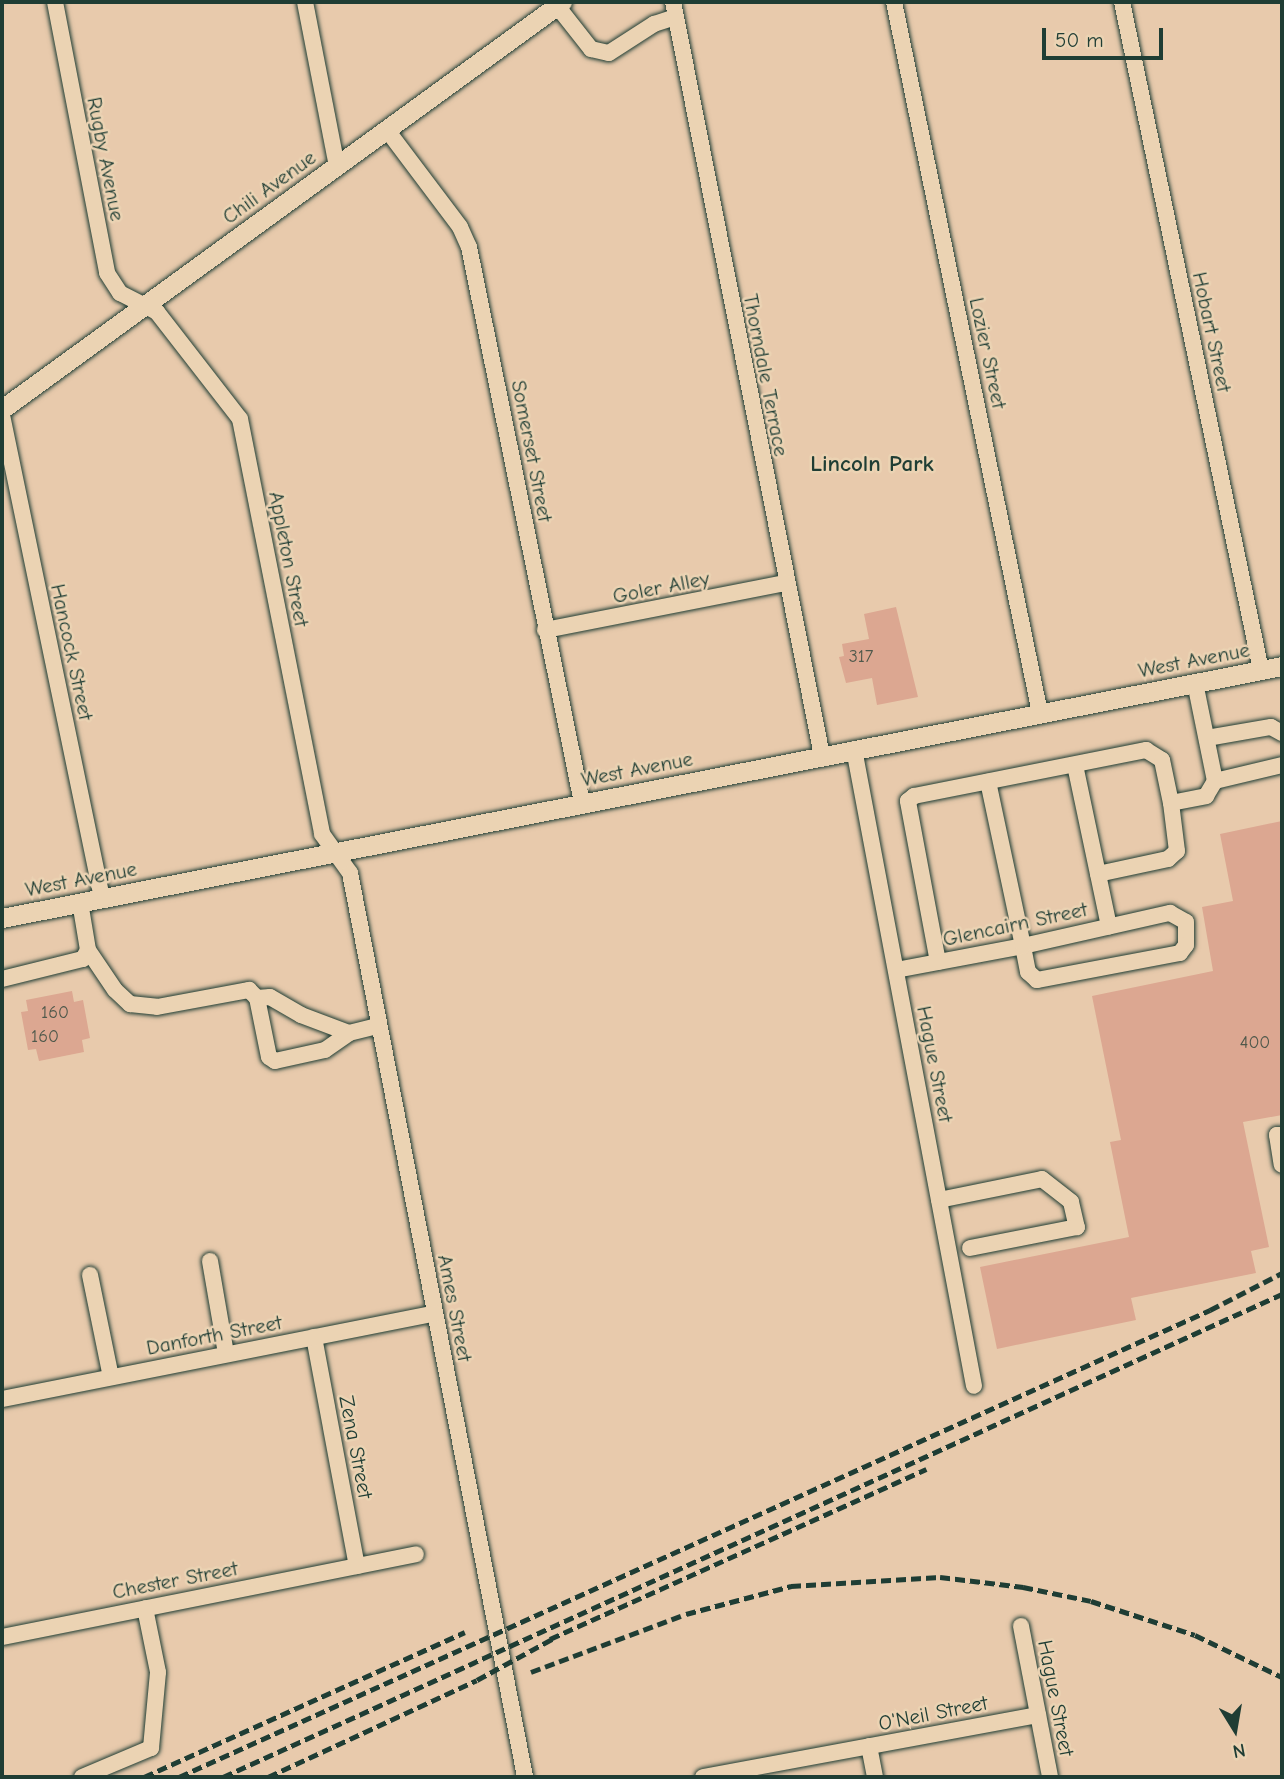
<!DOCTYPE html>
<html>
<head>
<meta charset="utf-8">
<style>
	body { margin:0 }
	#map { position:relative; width:1284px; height:1779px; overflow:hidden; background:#e8caac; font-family:"Comic Neue",sans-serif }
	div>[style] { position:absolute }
	.building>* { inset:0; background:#dca791 }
	.roads { filter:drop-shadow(0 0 2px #1f3d34) drop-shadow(0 0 2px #1f3d34) }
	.minor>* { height:16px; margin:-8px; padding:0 8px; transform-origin:8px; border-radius:8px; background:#ebd3b3 }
	.major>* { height:19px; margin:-9.5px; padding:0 9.5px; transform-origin:9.5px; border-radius:9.5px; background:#ebd3b3 }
	.rail>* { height:5px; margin-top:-2.5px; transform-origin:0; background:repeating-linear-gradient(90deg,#1f3d34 0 10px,transparent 0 15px) }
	span { translate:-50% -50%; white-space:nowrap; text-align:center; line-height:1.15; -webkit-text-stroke:5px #ebd3b3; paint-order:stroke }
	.number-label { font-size:18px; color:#4e584b }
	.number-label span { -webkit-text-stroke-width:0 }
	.street-label { font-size:21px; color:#1f3d34 }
	.neighbourhood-label { font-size:23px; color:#1f3d34; font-weight:700 }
	.frame { position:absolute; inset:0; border:4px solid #1f3d34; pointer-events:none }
	.north { position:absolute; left:1200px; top:1695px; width:70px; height:70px; -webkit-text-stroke:5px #ebd3b3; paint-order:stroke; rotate:169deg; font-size:19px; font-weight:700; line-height:28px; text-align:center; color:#1f3d34 }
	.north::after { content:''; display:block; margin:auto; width:24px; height:32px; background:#1f3d34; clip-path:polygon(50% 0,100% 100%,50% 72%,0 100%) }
	.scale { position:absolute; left:1042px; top:28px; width:121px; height:32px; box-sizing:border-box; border:4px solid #1f3d34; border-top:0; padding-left:9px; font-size:21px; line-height:24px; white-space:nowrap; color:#1f3d34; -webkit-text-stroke:5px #ebd3b3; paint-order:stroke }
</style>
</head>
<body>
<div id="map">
	<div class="building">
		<div style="clip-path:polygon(896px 607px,918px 697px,877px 705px,872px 678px,846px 683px,839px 657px,844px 656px,842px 644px,869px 639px,864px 614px)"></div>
		<div style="clip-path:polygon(1282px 821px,1282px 1115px,1243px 1122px,1269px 1247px,1251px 1251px,1256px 1273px,1131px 1298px,1136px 1320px,997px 1349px,980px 1267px,1129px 1237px,1110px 1142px,1121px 1140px,1092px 996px,1213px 971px,1202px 907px,1233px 901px,1220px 834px)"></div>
		<div style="clip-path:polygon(72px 991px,74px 1002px,83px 1000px,90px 1038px,82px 1040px,84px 1052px,39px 1061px,36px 1049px,28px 1050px,21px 1012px,28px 1011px,26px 1000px)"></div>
	</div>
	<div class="roads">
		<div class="minor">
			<div style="left:55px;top:2px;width:276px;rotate:79.1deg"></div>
			<div style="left:107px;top:273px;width:24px;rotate:57deg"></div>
			<div style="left:120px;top:293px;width:42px;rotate:27.2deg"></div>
			<div style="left:157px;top:312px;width:135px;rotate:52.2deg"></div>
			<div style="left:240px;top:419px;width:423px;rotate:78.8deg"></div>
			<div style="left:322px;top:834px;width:48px;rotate:54.3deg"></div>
			<div style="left:350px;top:873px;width:921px;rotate:79.04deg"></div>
			<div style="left:305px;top:2px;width:167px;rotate:79deg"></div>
			<div style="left:554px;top:2px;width:60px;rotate:51.8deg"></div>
			<div style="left:591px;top:49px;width:18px;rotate:13deg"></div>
			<div style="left:609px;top:53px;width:54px;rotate:-32.8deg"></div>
			<div style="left:654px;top:24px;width:23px;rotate:-18deg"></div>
			<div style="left:673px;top:2px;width:769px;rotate:78.82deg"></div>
			<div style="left:894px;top:2px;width:726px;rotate:78.4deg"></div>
			<div style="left:1122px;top:2px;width:682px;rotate:78.25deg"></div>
			<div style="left:387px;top:130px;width:121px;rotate:53deg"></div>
			<div style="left:460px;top:227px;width:22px;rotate:66deg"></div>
			<div style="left:469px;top:247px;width:567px;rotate:78.51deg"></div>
			<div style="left:2px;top:415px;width:493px;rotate:78.3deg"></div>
			<div style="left:545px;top:630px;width:245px;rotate:-11.1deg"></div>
			<div style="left:1207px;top:738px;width:65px;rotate:-9.8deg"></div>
			<div style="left:1271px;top:727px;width:13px;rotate:29deg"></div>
			<div style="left:854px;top:749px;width:648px;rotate:79.33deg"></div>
			<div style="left:1075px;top:765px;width:165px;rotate:78.1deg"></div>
			<div style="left:1215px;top:781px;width:69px;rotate:-13.4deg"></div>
			<div style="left:1098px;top:874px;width:72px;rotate:-12.1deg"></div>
			<div style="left:1168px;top:859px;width:12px;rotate:-42deg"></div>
			<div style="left:1177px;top:851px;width:48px;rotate:-97.1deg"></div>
			<div style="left:80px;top:902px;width:49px;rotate:80.5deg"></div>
			<div style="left:88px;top:950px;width:48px;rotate:56deg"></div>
			<div style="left:115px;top:990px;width:21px;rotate:43deg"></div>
			<div style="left:130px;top:1004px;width:27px;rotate:6deg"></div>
			<div style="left:157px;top:1007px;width:94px;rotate:-10.5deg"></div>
			<div style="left:249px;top:990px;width:11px;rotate:45deg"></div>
			<div style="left:257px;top:998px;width:60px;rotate:78.5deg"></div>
			<div style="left:269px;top:1057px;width:7px;rotate:34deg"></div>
			<div style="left:275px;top:1061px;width:51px;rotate:-12.4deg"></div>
			<div style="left:325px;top:1050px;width:29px;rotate:-35deg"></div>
			<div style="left:349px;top:1033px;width:29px;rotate:-14deg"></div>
			<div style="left:938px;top:962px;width:164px;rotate:-100.6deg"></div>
			<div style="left:908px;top:801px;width:8px;rotate:-40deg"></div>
			<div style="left:914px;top:796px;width:237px;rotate:-11.2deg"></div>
			<div style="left:1146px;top:750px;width:19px;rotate:32deg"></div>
			<div style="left:1162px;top:760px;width:44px;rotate:78.2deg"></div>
			<div style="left:1171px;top:803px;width:36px;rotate:-11deg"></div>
			<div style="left:1206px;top:796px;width:17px;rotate:-59deg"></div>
			<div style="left:1215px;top:781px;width:100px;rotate:-101.5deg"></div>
			<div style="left:896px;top:970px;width:129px;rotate:-10.7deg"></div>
			<div style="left:1023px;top:946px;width:151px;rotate:-12.7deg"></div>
			<div style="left:1170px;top:913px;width:18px;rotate:29deg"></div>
			<div style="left:1186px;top:922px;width:23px;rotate:90deg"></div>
			<div style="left:1186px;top:945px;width:10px;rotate:127deg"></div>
			<div style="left:1180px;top:953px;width:146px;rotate:169.3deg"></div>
			<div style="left:1037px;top:980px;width:12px;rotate:-138deg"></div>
			<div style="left:1028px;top:972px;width:26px;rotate:-101deg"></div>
			<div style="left:1023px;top:946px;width:168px;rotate:-102deg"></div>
			<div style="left:2px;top:979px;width:83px;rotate:-13.9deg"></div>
			<div style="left:83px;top:959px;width:10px;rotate:-61deg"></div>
			<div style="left:257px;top:998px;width:13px;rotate:-4deg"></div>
			<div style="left:270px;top:997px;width:36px;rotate:30deg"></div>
			<div style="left:301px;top:1015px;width:51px;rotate:20.6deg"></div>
			<div style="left:1282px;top:1135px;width:5px;rotate:180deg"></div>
			<div style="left:1277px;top:1135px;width:30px;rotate:81deg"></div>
			<div style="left:939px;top:1200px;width:105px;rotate:-11.5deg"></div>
			<div style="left:1042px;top:1179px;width:37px;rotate:38deg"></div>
			<div style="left:1071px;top:1202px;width:26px;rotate:77deg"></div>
			<div style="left:1077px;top:1227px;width:109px;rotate:168.9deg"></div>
			<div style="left:210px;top:1261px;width:94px;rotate:80.2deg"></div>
			<div style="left:90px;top:1275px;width:104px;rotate:78.4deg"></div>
			<div style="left:314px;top:1337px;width:233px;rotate:79.4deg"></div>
			<div style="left:2px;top:1399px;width:441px;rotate:-11.2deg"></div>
			<div style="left:1021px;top:1626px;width:154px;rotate:79.1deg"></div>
			<div style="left:2px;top:1637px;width:422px;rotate:-11.3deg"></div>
			<div style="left:869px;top:1746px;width:32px;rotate:79deg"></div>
			<div style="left:82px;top:1777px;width:75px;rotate:-22.8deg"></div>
			<div style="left:151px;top:1748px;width:76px;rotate:-84.7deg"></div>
			<div style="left:158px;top:1672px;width:65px;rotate:-101.5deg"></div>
			<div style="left:703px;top:1777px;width:341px;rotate:-10.5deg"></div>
		</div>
		<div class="major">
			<div style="left:2px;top:409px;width:692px;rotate:-36.01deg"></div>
			<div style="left:2px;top:918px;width:1305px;rotate:-11.14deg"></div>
		</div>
	</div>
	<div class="rail">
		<div style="left:550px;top:1639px;width:413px;rotate:-24.3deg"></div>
		<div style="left:531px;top:1672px;width:165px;rotate:-20.5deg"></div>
		<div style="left:686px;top:1614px;width:109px;rotate:-14.9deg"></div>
		<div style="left:791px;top:1586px;width:149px;rotate:-3.5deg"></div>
		<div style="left:940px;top:1577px;width:84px;rotate:6.9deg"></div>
		<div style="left:1023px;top:1587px;width:69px;rotate:11.6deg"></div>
		<div style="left:1091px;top:1601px;width:109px;rotate:18.1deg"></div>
		<div style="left:1195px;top:1635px;width:97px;rotate:25.8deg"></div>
		<div style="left:144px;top:1777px;width:352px;rotate:-24.3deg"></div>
		<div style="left:179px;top:1777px;width:1132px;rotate:-24.37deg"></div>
		<div style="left:1210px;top:1310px;width:81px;rotate:-27.2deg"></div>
		<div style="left:223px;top:1777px;width:1164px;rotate:-24.52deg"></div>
		<div style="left:268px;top:1777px;width:230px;rotate:-24.9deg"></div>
		<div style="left:477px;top:1680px;width:90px;rotate:-28.6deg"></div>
	</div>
	<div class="number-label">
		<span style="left:861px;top:657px">317</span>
		<span style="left:55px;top:1013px">160</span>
		<span style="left:45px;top:1037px">160</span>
		<span style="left:1255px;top:1043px">400</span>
	</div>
	<div class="street-label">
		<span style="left:106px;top:159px;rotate:79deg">Rugby Avenue</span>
		<span style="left:269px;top:187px;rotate:-36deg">Chili Avenue</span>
		<span style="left:1212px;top:332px;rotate:78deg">Hobart Street</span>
		<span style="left:988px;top:353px;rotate:78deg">Lozier Street</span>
		<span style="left:766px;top:375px;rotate:79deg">Thorndale Terrace</span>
		<span style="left:532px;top:451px;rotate:79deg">Somerset Street</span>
		<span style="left:289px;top:559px;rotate:79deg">Appleton Street</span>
		<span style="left:661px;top:587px;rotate:-11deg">Goler Alley</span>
		<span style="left:72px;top:652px;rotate:78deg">Hancock Street</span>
		<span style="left:1194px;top:660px;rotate:-11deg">West Avenue</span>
		<span style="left:637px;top:769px;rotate:-11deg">West Avenue</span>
		<span style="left:81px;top:879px;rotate:-11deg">West Avenue</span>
		<span style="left:1015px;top:924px;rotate:-12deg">Glencairn Street</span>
		<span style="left:935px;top:1064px;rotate:79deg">Hague Street</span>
		<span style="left:455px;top:1308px;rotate:79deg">Ames Street</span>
		<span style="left:214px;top:1335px;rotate:-11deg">Danforth Street</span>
		<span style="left:356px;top:1447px;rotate:79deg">Zena Street</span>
		<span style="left:175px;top:1580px;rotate:-11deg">Chester Street</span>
		<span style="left:1056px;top:1698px;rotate:79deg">Hague Street</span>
		<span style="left:933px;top:1713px;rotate:-11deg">O'Neil Street</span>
	</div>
	<div class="neighbourhood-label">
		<span style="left:872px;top:464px">Lincoln Park</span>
	</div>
	<div class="frame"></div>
	<div class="north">N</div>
	<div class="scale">50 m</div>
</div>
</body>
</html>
